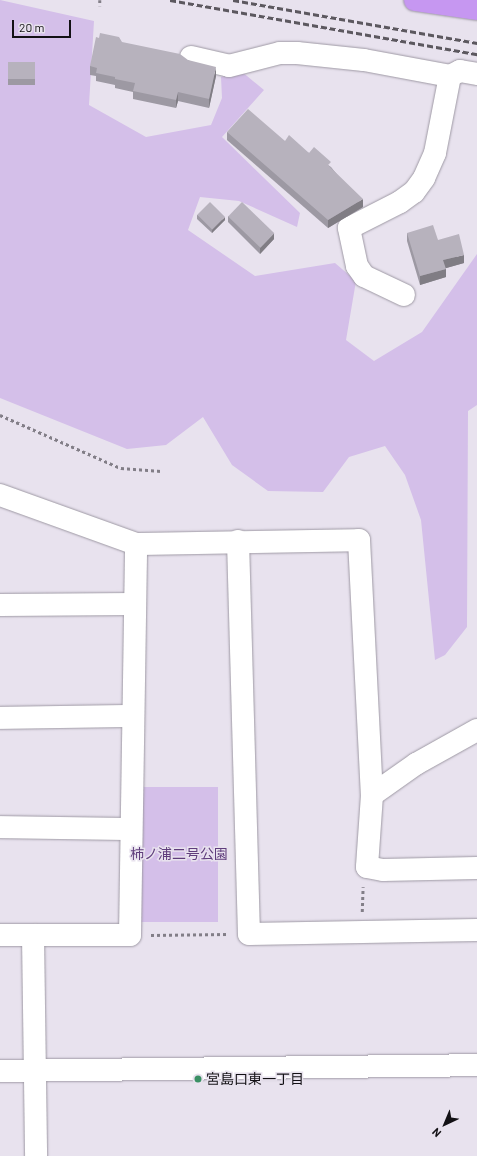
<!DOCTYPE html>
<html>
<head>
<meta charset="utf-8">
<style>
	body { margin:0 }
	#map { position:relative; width:477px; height:1156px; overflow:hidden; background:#e8e2ee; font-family:Barlow,"Noto Sans JP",sans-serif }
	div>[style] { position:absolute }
	.green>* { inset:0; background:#d4bfe9; transform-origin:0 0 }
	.path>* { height:2.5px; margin-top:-1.25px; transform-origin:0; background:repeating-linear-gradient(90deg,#827e87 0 3px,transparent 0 6px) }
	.roads { filter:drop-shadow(0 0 1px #9e99a4) drop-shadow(0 0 1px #9e99a4) }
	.minor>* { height:22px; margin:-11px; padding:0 11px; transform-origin:11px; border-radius:11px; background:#fff }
	.highway>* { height:22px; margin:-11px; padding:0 11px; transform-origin:11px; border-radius:11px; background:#c697f1 }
	.rail>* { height:3px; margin-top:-1.5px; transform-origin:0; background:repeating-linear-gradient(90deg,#5c585f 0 6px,transparent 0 9px) }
	.wall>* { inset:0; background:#9d99a3; transform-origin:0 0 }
	.shaded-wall>* { inset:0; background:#807d84 }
	.building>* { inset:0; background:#b7b2bd; transform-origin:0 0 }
	.dots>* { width:11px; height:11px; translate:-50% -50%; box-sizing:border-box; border:2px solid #e8e2ee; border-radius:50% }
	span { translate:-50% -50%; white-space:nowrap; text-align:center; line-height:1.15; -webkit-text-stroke:3px #e8e2ee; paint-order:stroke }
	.park-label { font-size:14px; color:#5f3d7c }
	.poi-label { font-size:14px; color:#131115 }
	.left { translate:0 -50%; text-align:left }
	.north { position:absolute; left:425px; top:1104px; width:40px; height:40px; -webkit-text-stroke:3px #e8e2ee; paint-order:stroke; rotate:224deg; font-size:11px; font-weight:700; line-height:16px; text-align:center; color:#131115 }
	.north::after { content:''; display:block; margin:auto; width:14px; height:18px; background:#131115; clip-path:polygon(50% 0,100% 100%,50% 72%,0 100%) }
	.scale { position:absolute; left:12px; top:20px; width:59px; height:18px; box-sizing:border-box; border:2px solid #131115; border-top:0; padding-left:5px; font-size:12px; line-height:14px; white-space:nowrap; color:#131115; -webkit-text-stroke:3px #e8e2ee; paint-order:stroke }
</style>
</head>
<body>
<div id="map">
	<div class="green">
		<div style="clip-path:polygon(0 0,94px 21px,89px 105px,146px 137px,211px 125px,222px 98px,221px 77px,241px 71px,264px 90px,222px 137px,300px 213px,297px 227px,239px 201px,200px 197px,188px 230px,255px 276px,335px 263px,356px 281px,346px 340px,374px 361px,422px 332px,477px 254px,477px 405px,468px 411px,467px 627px,445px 655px,435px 660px,421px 520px,405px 475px,385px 446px,349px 457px,323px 492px,268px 491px,232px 465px,203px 417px,166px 445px,127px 449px,0 398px)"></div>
		<div style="left:137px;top:787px;width:81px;height:135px"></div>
	</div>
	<div class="path">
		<div style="left:100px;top:0;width:6px;rotate:90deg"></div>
		<div style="left:0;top:415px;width:132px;rotate:23.7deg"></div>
		<div style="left:121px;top:468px;width:40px;rotate:4.3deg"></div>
		<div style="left:362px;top:912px;width:25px;rotate:-88deg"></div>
		<div style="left:151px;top:935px;width:77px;rotate:-0.7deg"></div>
	</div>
	<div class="roads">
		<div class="minor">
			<div style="left:191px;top:57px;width:39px;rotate:13deg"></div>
			<div style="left:229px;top:66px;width:53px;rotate:-14.3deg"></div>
			<div style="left:280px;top:53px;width:17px"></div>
			<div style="left:297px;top:53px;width:67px;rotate:6deg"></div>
			<div style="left:364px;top:60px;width:87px;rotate:10.5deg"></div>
			<div style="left:450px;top:76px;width:11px;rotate:-27deg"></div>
			<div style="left:460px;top:71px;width:17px;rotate:10deg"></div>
			<div style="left:404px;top:295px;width:44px;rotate:-154.6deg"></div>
			<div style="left:364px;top:276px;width:12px;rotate:-125deg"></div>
			<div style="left:357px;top:266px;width:39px;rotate:-102deg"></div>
			<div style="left:349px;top:228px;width:57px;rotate:-27deg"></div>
			<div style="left:400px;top:202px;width:17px;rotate:-36deg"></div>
			<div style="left:414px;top:192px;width:17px;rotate:-54deg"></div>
			<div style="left:424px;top:178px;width:27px;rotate:-66deg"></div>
			<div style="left:435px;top:153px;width:78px;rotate:-79deg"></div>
			<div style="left:0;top:495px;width:145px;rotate:19.8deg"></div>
			<div style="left:136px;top:544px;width:223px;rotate:-1deg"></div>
			<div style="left:359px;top:540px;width:255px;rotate:87.1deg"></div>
			<div style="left:372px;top:795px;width:72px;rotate:94deg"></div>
			<div style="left:367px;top:867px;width:16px;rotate:11deg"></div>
			<div style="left:383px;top:870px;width:94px;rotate:-1.2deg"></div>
			<div style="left:238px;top:541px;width:393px;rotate:88.4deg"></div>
			<div style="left:249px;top:934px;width:228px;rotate:-1deg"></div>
			<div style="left:0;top:605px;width:134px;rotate:-0.4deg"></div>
			<div style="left:0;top:718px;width:132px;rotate:-0.9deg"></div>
			<div style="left:372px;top:795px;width:54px;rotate:-35.2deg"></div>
			<div style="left:416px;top:764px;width:70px;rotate:-29.1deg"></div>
			<div style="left:0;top:827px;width:131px;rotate:0.9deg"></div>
			<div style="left:0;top:935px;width:130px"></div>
			<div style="left:130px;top:935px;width:391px;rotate:-89.1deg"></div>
			<div style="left:33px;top:935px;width:221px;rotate:89.2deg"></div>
			<div style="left:0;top:1071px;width:477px;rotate:-0.7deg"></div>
		</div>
		<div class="highway">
			<div style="left:415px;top:0;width:63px;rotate:8.3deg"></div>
		</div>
	</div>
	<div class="rail">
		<div style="left:170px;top:0;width:312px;rotate:10deg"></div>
		<div style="left:233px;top:0;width:248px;rotate:10deg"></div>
	</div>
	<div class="wall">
		<div style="clip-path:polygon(188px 60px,216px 76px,209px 108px,178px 101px,176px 108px,133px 99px,133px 92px,115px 88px,115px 85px,96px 81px,96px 76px,90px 75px,90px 66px)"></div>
		<div style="left:8px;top:62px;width:27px;height:23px"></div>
		<div style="clip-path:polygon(227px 132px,285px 141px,309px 153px,331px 167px,363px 207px,328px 228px,227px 140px)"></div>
		<div style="clip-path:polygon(197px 215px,225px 220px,212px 233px,197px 219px)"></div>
		<div style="clip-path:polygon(228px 216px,274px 239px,260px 254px,228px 222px)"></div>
		<div style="clip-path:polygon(407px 233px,438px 240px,464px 263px,446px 268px,446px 277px,420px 285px,407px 241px)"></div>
	</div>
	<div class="shaded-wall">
		<div style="clip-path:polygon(216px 67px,216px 76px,209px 108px,209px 99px)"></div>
		<div style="clip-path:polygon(178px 92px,178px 101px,176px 108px,176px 100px)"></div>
		<div style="clip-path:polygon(363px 199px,363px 207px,328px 228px,328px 220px)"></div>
		<div style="clip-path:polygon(225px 217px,225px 220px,212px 233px,212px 230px)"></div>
		<div style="clip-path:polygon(274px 233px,274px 239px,260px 254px,260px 247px)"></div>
		<div style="clip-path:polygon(464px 255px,464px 263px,443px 269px,443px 260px)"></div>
		<div style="clip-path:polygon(446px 269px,446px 277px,420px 285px,420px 276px)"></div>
	</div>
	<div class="building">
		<div style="clip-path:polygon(100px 33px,119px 37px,122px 42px,180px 54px,188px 60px,216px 67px,209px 99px,178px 92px,176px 100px,133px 91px,135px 83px,115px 79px,115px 77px,96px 73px,97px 68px,90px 66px,96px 37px,99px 38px)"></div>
		<div style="left:8px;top:62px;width:27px;height:17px"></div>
		<div style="clip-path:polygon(248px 109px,285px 141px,289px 135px,309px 153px,314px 147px,331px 162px,328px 165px,363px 199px,328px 220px,227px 132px)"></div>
		<div style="left:210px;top:202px;width:21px;height:18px;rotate:45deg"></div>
		<div style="left:242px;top:202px;width:45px;height:20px;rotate:44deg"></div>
		<div style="clip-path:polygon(433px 225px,438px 240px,459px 234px,464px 255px,443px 260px,446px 269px,420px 276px,407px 233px)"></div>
	</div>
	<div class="dots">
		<div style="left:198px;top:1079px;background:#3a9064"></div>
	</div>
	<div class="park-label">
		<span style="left:179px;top:854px">柿ノ浦二号公園</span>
	</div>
	<div class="poi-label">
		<span class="left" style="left:206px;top:1079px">宮島口東一丁目</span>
	</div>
	<div class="north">N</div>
	<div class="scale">20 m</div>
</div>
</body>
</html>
